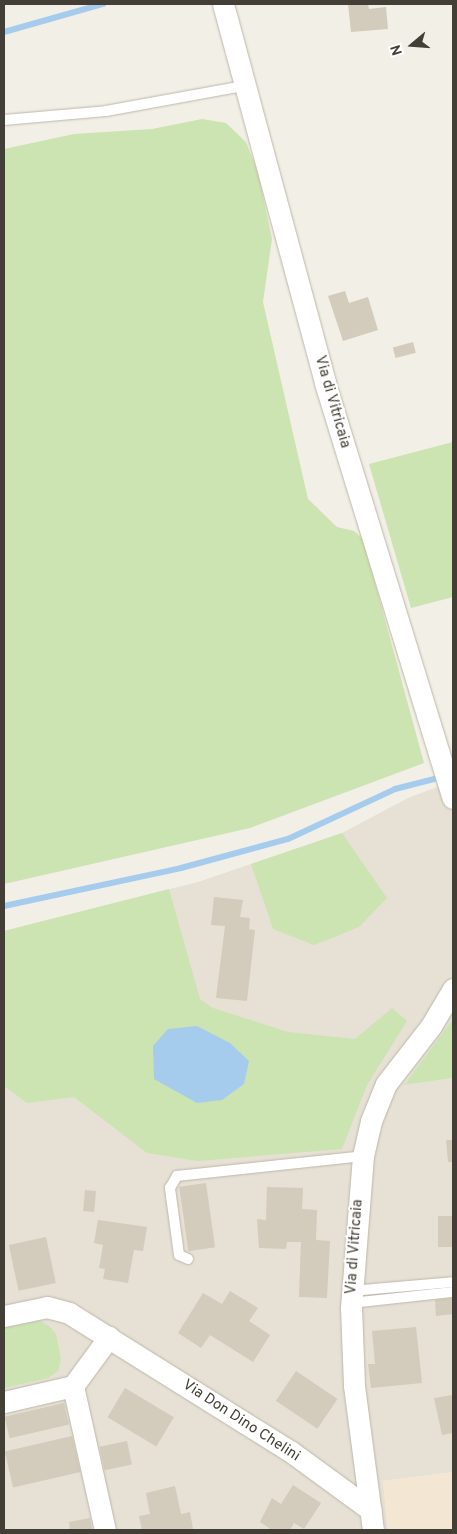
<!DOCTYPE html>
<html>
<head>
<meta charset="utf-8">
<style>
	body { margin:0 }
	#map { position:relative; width:457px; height:1534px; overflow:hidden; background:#f2efe6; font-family:Overpass,sans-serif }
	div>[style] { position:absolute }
	.residential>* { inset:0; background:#e6e1d4 }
	.commercial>* { inset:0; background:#f3e6d2 }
	.green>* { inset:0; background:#cbe4b1 }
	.water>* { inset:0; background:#a5ccec }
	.stream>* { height:6px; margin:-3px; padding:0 3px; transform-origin:3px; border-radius:3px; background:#a5ccec }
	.building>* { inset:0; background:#d3cbbc; transform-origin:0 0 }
	.roads { filter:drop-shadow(0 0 1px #bdb7a9) drop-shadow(0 0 1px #bdb7a9) }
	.lane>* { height:10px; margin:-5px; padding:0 5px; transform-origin:5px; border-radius:5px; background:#fff }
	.street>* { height:21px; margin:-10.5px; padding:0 10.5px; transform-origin:10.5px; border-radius:10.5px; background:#fff }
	span { translate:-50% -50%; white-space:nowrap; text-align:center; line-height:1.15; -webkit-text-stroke:4px #fff; paint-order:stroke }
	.street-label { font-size:15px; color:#443f36 }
	.frame { position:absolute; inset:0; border:5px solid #443f36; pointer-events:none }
	.north { position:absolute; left:387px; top:20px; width:50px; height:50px; -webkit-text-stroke:4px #fff; paint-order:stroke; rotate:252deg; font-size:14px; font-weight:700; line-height:20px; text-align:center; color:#443f36 }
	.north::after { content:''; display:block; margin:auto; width:18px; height:22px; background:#443f36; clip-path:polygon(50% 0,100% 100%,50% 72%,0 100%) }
</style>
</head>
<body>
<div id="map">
	<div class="residential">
		<div style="clip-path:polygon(453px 781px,453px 1019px,404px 1085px,453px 1078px,453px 1472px,383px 1481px,388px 1530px,4px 1530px,4px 931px,198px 882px,342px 833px,408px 798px)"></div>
	</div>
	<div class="commercial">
		<div style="clip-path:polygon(453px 1472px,453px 1530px,388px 1530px,383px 1481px)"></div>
	</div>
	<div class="green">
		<div style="clip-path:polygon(202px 119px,226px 123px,246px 142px,258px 172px,272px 239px,263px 302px,308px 499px,337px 527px,354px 531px,363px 539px,424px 763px,250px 828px,4px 884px,4px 149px,74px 134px,152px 129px)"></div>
		<div style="clip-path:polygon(453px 442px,453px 597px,411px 608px,369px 464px)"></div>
		<div style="clip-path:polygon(342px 833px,387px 898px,359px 927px,314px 945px,273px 929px,251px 864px)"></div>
		<div style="clip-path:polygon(169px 889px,200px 999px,213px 1008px,288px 1032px,355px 1039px,392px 1008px,407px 1021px,367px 1085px,342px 1149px,198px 1161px,147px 1153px,74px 1097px,27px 1103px,4px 1086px,4px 931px)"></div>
		<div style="clip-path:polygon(453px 1019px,453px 1078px,404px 1085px)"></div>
		<div style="clip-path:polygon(40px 1321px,49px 1326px,56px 1334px,61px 1359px,58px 1371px,48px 1378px,4px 1388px,4px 1328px)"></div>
	</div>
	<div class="water">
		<div style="clip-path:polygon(197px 1026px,230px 1043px,249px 1061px,244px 1084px,222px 1100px,197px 1103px,154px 1079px,153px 1046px,168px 1029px)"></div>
	</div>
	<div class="stream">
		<div style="left:4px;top:32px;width:103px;rotate:-15.8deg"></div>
		<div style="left:4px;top:906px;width:181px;rotate:-12.1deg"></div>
		<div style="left:181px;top:868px;width:111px;rotate:-15.2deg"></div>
		<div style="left:288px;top:839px;width:118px;rotate:-25deg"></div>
		<div style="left:395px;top:789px;width:49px;rotate:-14.3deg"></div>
	</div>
	<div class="building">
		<div style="clip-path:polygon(348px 4px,368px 4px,369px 9px,386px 7px,388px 29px,351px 32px)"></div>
		<div style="clip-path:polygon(345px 291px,349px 303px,368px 297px,378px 330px,343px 341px,328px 296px)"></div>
		<div style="left:413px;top:342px;width:11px;height:21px;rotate:75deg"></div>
		<div style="clip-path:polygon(214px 897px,243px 900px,240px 917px,250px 918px,249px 929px,255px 930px,247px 1001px,216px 998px,225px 926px,211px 925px)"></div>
		<div style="clip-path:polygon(446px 1140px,453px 1140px,453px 1162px,448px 1162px)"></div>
		<div style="left:206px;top:1183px;width:65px;height:27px;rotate:82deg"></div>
		<div style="clip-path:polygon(267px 1187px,303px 1188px,302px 1209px,317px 1210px,316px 1240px,330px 1241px,327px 1298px,299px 1297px,301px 1242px,287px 1242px,286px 1249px,259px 1248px,257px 1219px,266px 1220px)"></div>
		<div style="left:85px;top:1190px;width:11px;height:21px;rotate:5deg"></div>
		<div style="left:453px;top:1216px;width:31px;height:15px;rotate:90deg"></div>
		<div style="clip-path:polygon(98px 1220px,147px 1227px,143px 1251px,134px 1250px,128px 1283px,103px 1279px,105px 1269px,99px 1268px,103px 1245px,94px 1243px)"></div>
		<div style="left:46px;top:1237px;width:47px;height:38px;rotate:78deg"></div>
		<div style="clip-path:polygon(230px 1291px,258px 1308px,249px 1321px,270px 1335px,253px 1362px,210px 1335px,201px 1348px,178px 1333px,203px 1293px,222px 1304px)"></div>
		<div style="clip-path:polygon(453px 1298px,453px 1314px,436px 1316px,435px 1300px)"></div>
		<div style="clip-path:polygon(416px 1327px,422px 1383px,371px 1388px,368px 1364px,375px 1364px,372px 1331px)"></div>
		<div style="left:296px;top:1371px;width:50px;height:36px;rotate:34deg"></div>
		<div style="left:125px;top:1388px;width:57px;height:34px;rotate:31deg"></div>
		<div style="clip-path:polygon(453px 1395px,453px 1433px,442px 1435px,434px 1398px)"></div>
		<div style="left:64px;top:1403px;width:22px;height:61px;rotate:77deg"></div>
		<div style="left:72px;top:1436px;width:37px;height:69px;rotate:77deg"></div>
		<div style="left:127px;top:1441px;width:24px;height:28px;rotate:78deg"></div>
		<div style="clip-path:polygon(293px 1485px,321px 1503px,304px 1529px,294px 1523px,290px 1530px,272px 1530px,260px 1522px,272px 1498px,281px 1504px)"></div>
		<div style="clip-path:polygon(175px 1486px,181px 1514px,190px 1512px,193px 1529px,142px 1530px,139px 1516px,150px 1514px,146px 1493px)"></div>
		<div style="clip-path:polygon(90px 1518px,92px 1530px,70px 1530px,69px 1522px)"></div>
	</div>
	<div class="roads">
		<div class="lane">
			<div style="left:4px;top:120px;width:102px;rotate:-5deg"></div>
			<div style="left:106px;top:111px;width:139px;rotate:-10.3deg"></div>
			<div style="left:188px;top:1259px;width:10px;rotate:-156deg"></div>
			<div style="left:179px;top:1255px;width:68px;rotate:-97.7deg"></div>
			<div style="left:170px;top:1188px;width:14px;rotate:-60deg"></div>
			<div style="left:177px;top:1176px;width:187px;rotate:-6.1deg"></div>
			<div style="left:351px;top:1291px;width:102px;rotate:-5deg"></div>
			<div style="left:351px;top:1303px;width:103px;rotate:-6.2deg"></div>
		</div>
		<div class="street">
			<div style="left:223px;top:4px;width:392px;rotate:74.9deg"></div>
			<div style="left:325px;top:383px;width:434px;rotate:72.9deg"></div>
			<div style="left:4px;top:1316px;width:44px;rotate:-11.8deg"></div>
			<div style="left:47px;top:1307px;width:23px;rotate:15deg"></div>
			<div style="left:69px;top:1313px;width:261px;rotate:32deg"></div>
			<div style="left:290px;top:1451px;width:100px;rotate:36.1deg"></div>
			<div style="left:73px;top:1386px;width:148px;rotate:77.5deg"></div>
			<div style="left:4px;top:1402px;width:71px;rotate:-13.1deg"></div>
			<div style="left:73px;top:1386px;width:61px;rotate:-53.7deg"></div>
			<div style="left:373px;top:1530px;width:146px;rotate:-97.5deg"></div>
			<div style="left:354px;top:1385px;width:77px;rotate:-92.2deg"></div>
			<div style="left:351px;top:1308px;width:152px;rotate:-85.5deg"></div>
			<div style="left:363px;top:1156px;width:36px;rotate:-77deg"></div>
			<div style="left:371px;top:1121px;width:40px;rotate:-68deg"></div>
			<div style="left:386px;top:1084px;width:73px;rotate:-52.2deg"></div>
			<div style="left:431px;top:1026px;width:43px;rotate:-59.3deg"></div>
		</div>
	</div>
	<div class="street-label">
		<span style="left:332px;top:402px;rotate:74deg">Via di Vitricaia</span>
		<span style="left:355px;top:1247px;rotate:-86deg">Via di Vitricaia</span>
		<span style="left:241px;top:1421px;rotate:33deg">Via Don Dino Chelini</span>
	</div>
	<div class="frame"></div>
	<div class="north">N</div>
</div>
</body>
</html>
